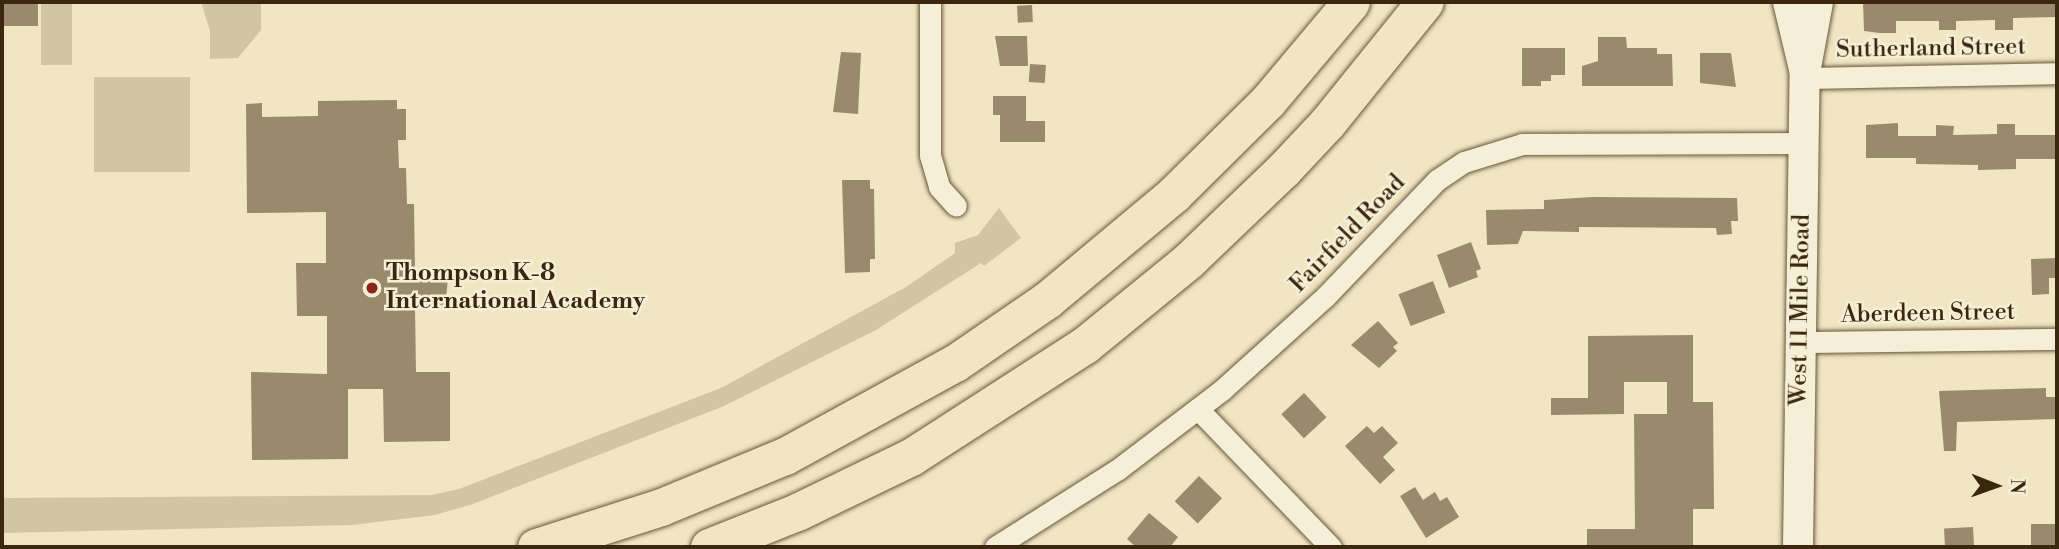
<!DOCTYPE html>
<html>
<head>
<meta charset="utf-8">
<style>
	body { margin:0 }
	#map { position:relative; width:2059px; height:549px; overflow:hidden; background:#f0e6c2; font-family:"Libre Bodoni",serif }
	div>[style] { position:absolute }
	.green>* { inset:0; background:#d2c5a4; transform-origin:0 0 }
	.building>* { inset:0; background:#9a8a6c; transform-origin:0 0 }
	.roads { filter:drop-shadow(0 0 2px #6a563c) drop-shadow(0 0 2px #6a563c) }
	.street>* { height:21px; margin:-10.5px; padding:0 10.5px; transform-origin:10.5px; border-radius:10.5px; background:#f5efd7 }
	.secondary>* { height:30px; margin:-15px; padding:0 15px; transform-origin:15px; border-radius:15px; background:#f5efd7 }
	.highway>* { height:37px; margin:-18.5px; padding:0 18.5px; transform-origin:18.5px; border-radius:18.5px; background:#f0e6c2 }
	.dots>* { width:19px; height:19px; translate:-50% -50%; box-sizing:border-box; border:4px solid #f5efd7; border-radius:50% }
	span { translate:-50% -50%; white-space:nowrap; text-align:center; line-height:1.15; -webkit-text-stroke:5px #f5efd7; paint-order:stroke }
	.street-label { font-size:24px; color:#3d260f }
	.poi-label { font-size:24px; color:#3d260f; font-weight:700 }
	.left { translate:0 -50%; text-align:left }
	.frame { position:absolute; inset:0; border:4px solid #3d260f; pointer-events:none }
	.north { position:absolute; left:1961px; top:451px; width:70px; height:70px; -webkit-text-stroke:5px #f5efd7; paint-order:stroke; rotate:91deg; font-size:19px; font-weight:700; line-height:28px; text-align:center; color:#3d260f }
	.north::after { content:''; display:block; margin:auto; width:24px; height:32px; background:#3d260f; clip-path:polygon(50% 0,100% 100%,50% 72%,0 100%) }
</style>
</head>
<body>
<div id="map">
	<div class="green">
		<div style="left:41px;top:2px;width:31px;height:63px"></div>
		<div style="clip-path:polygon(201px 2px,261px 2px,261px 30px,238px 58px,210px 59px,210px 31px)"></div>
		<div style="left:190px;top:77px;width:95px;height:96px;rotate:90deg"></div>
		<div style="clip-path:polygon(999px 208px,1021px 238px,984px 266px,981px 263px,876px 330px,724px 406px,473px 504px,435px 515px,352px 525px,2px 533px,2px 498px,432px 495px,459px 489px,721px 388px,906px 287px,955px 253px,955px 243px,978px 235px)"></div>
	</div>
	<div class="building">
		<div style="left:2px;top:2px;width:36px;height:24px"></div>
		<div style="clip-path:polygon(1863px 2px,2057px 2px,2057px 17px,2013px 18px,2013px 30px,1995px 30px,1995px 20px,1956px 21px,1956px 30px,1939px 30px,1939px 21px,1896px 21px,1896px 33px,1879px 33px,1864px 31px)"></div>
		<div style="left:1032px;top:5px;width:17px;height:15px;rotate:87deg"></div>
		<div style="clip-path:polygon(995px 36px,1027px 36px,1028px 66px,1000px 66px)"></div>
		<div style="clip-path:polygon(1598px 37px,1626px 37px,1627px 48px,1657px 48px,1657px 54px,1672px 54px,1673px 86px,1582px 86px,1582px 66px,1598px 61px)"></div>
		<div style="clip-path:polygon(1522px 48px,1565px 48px,1565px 75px,1551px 75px,1551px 81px,1541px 81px,1541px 86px,1522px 86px)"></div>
		<div style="clip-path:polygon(841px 52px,861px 53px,858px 114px,833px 112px)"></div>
		<div style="clip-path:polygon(1700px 53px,1731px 53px,1736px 87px,1700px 83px)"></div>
		<div style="left:1030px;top:64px;width:16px;height:18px;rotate:4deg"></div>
		<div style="clip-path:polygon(993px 96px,1026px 96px,1026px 121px,1045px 121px,1045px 142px,1000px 142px,1000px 115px,993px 115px)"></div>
		<div style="clip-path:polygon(397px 100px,397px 109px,406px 109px,406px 140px,398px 140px,399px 168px,406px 168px,407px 204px,414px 204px,415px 271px,444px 270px,444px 278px,448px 278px,445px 308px,415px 308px,416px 372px,450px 372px,450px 441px,384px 442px,383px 389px,348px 389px,348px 459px,252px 460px,251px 372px,327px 374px,327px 316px,297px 316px,296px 263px,326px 263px,326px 212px,247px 213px,246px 104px,262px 103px,262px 117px,318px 116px,318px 101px)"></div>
		<div style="clip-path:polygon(1898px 123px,1898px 136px,1936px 136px,1936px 125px,1954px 126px,1953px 135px,1997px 134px,1997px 124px,2015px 124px,2015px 135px,2057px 135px,2057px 159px,2016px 159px,2016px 169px,1978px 170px,1978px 165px,1916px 164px,1916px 158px,1866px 158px,1866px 125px)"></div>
		<div style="clip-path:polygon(842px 180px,870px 180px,870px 189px,874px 189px,875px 259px,870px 259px,870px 272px,845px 273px)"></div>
		<div style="clip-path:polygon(1592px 197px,1737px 198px,1738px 221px,1731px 221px,1732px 234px,1717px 235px,1716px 228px,1579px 227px,1579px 232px,1523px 231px,1518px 244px,1487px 245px,1486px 210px,1544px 209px,1544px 200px)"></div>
		<div style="clip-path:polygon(1471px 242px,1481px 269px,1476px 271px,1478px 277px,1449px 288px,1437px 255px)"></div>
		<div style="clip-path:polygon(2057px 258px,2057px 278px,2049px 278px,2049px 294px,2032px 295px,2031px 259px)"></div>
		<div style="left:1433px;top:281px;width:34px;height:37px;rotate:69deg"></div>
		<div style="clip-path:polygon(1378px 321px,1398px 343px,1393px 347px,1397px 351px,1379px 368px,1351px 345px)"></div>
		<div style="clip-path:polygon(1693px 335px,1693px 402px,1713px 402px,1714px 509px,1693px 509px,1693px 547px,1587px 547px,1587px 529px,1635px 529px,1634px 414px,1667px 414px,1667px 382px,1624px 382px,1624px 414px,1551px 415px,1551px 398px,1588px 398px,1588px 336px)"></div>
		<div style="clip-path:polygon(2046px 388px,2046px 397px,2057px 397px,2057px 419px,1957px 422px,1956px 451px,1944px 451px,1939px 391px)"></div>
		<div style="left:1304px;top:393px;width:33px;height:31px;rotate:47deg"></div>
		<div style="clip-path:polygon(1367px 426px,1374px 433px,1382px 426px,1398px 443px,1383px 457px,1395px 470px,1380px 484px,1345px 446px)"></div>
		<div style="left:1199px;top:476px;width:32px;height:35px;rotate:44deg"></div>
		<div style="clip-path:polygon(1415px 487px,1423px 500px,1435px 492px,1440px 501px,1447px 497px,1459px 517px,1426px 538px,1400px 496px)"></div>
		<div style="clip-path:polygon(1149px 513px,1178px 537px,1170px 547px,1136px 547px,1127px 539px)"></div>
		<div style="left:2057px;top:524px;width:23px;height:26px;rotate:90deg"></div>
		<div style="left:1973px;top:527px;width:20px;height:29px;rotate:87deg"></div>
	</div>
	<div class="roads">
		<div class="street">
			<div style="left:930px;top:2px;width:153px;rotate:90deg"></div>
			<div style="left:930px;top:155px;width:33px;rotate:74deg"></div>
			<div style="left:939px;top:187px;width:25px;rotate:48deg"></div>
			<div style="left:1805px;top:78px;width:252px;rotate:-1.1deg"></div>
			<div style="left:1800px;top:342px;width:257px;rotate:-0.7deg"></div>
			<div style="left:1198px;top:409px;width:192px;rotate:46.1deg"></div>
			<div style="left:995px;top:547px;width:144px;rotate:-32.3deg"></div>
			<div style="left:1117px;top:470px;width:132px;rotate:-37.3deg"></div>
			<div style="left:1222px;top:390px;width:139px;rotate:-42.1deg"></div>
			<div style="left:1325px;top:297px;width:162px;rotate:-46.3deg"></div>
			<div style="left:1437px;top:180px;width:32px;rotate:-34deg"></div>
			<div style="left:1464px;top:162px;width:61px;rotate:-17.2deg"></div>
			<div style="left:1522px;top:144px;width:282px;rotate:-0.2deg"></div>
		</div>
		<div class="secondary">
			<div style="left:1788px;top:2px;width:69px;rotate:76.6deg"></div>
			<div style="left:1798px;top:547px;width:474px;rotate:-89.2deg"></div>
			<div style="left:1805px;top:73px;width:72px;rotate:-79.6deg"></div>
		</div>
		<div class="highway">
			<div style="left:536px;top:547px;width:131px;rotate:-17.7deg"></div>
			<div style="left:661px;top:507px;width:134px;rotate:-22.4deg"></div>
			<div style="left:785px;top:456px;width:194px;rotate:-28.7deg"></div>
			<div style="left:955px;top:363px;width:112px;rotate:-34.4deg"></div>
			<div style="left:1047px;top:300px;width:165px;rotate:-39.8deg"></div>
			<div style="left:1174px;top:194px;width:132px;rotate:-44.7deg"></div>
			<div style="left:1268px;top:101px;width:129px;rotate:-50deg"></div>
			<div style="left:709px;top:547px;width:95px;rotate:-21.7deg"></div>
			<div style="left:797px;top:512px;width:127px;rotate:-25.8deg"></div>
			<div style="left:911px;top:457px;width:207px;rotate:-32.8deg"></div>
			<div style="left:1085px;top:345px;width:133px;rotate:-39.2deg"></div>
			<div style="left:1188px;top:261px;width:132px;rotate:-43.8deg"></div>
			<div style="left:1283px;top:170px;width:66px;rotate:-46.8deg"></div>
			<div style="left:1328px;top:122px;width:154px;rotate:-51.1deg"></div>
		</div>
	</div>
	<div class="dots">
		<div style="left:372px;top:288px;background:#8f2418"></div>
	</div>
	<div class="street-label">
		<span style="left:1931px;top:49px;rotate:-1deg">Sutherland Street</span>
		<span style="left:1348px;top:234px;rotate:-46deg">Fairfield Road</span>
		<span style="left:1801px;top:310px;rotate:-89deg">West 11 Mile Road</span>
		<span style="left:1928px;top:314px;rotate:-1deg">Aberdeen Street</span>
	</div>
	<div class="poi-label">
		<span class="left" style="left:386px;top:288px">Thompson K-8<br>International Academy</span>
	</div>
	<div class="frame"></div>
	<div class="north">N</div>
</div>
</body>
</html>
